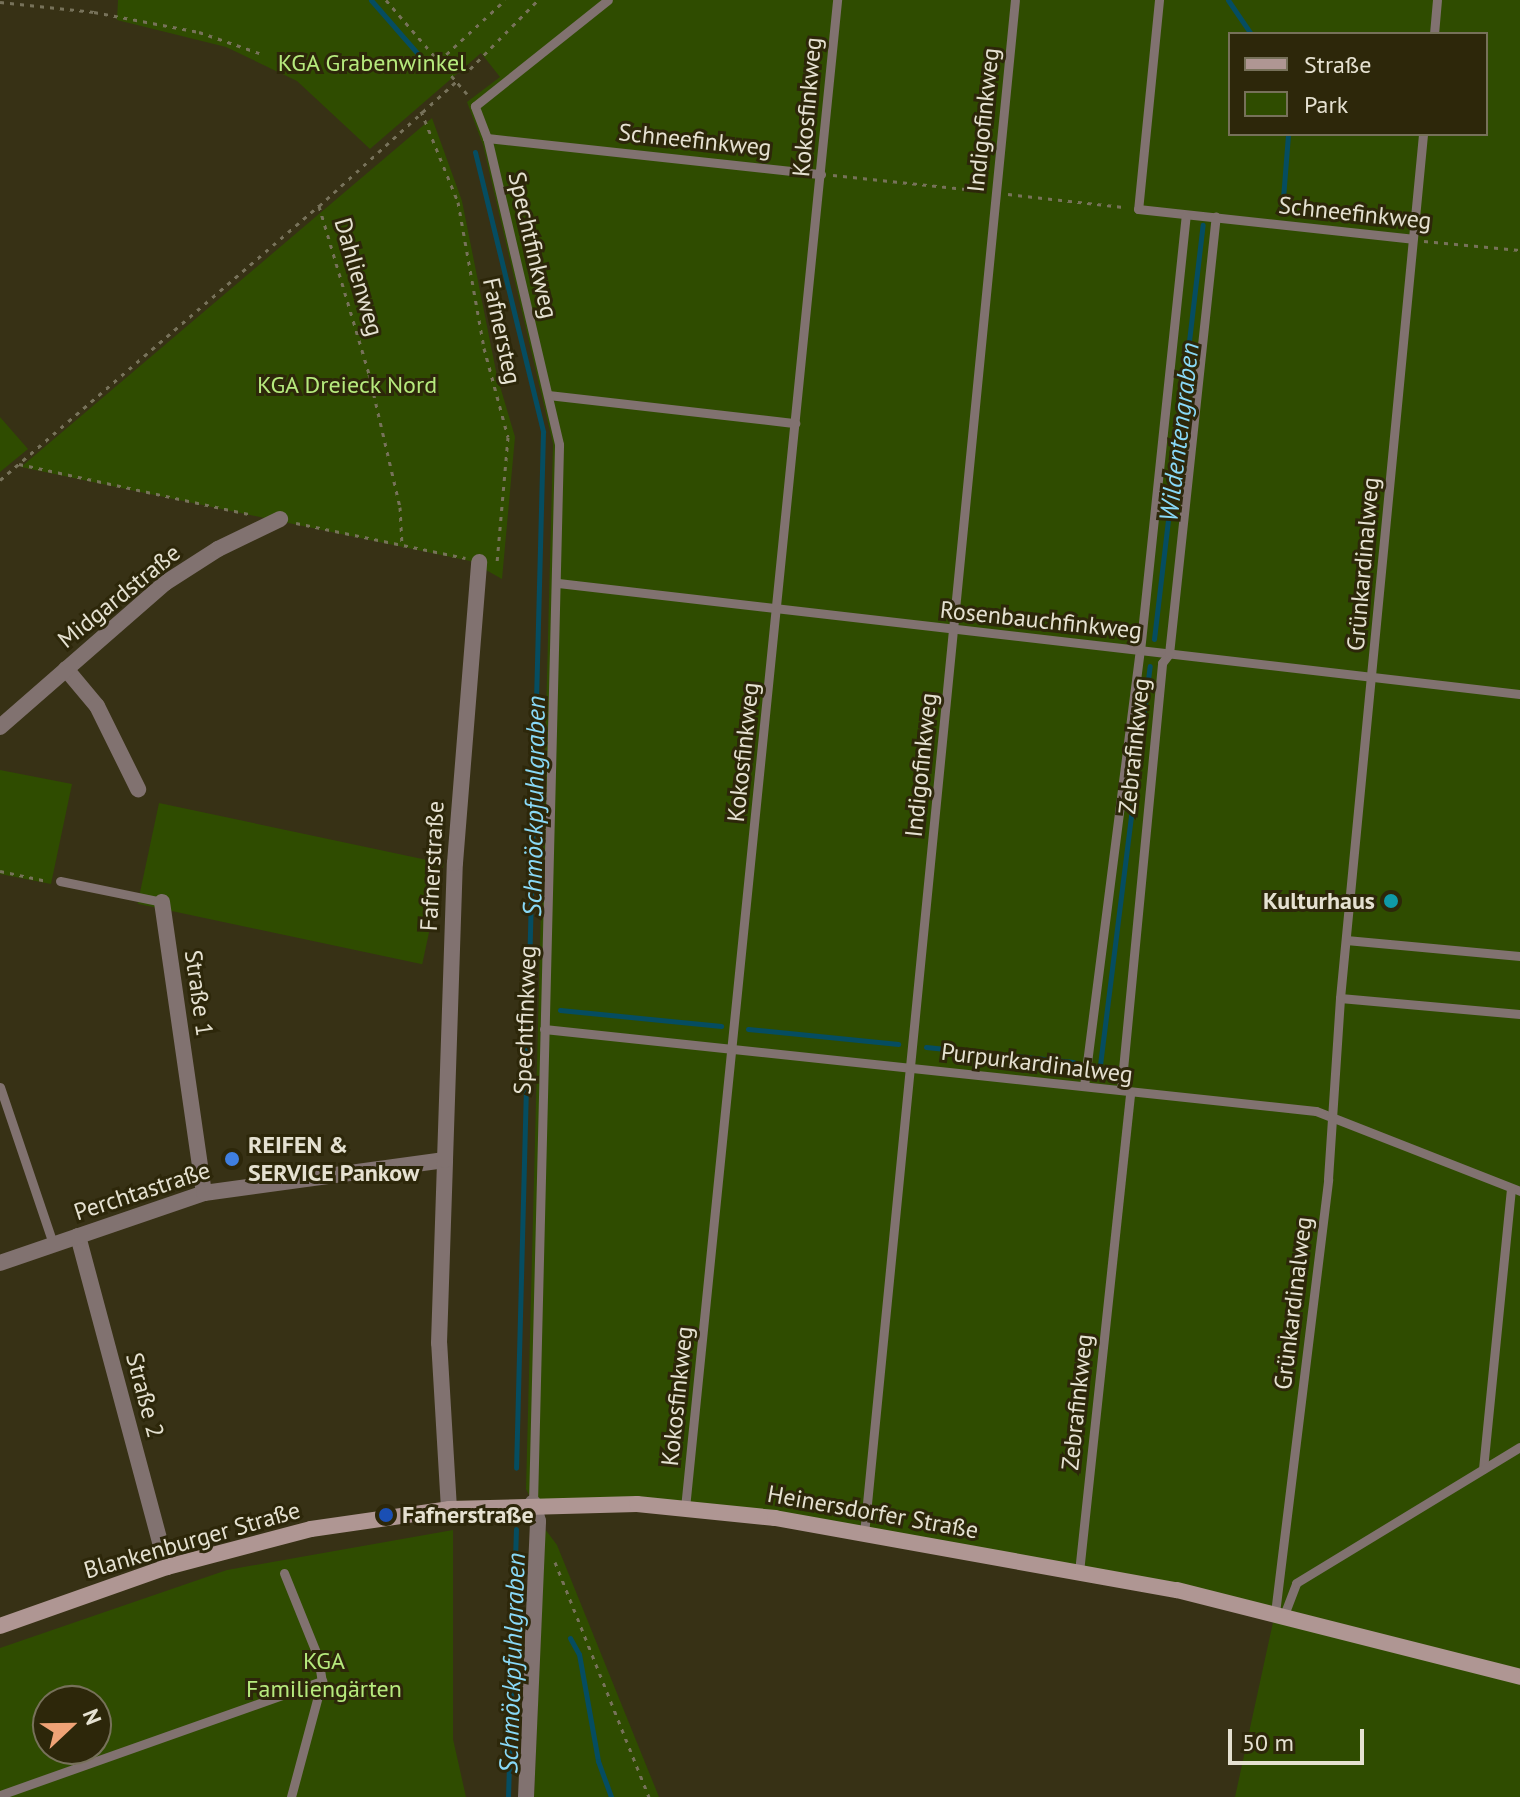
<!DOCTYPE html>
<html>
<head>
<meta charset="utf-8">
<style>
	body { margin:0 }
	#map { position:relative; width:1520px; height:1797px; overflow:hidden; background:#373115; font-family:"PT Sans",sans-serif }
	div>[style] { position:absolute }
	.green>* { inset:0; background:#2f4c00; transform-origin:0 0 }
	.stream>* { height:5px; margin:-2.5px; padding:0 2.5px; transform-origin:2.5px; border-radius:2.5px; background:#054d61 }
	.path>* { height:3px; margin-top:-1.5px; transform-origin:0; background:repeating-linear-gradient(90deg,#77725a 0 4px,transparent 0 10px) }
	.service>* { height:9px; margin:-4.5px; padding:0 4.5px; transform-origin:4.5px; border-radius:4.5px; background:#817270 }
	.minor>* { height:16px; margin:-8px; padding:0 8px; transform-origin:8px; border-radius:8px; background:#817270 }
	.secondary>* { height:16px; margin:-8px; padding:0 8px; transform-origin:8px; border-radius:8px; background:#af9693 }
	.dots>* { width:22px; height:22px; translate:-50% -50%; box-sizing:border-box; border:4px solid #2d270a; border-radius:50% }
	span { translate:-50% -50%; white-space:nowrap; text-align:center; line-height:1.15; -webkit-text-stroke:6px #2d270a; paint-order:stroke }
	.park-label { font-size:24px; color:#b6ea7d }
	.street-label { font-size:24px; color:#e5e1d1 }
	.poi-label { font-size:24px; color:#e5e1d1; font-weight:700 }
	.right { translate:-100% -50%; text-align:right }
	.left { translate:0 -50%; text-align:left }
	.water-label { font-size:26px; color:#89d9f7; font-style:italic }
	.legend { position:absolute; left:1228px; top:32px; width:260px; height:104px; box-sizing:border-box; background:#2d270a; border:2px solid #77715a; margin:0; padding:10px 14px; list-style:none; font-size:24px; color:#e5e1d1 }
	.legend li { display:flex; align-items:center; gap:16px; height:40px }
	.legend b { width:40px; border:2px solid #77715a }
	.north { position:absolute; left:32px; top:1685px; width:80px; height:80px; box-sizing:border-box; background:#2d270a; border:2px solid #77715a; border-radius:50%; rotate:68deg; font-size:22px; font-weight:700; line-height:32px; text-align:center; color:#e5e1d1 }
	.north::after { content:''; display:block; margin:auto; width:28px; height:36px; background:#efa376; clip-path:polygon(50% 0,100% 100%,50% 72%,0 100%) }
	.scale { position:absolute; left:1228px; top:1729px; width:136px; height:36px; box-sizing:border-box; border:4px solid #e5e1d1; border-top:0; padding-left:10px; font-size:24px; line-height:28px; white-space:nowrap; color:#e5e1d1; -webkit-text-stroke:6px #2d270a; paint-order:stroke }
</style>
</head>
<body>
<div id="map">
	<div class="green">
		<div style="clip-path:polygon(evenodd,118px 0,1520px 0,1520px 1797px,1235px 1797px,1275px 1613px,775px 1518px,533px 1503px,526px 1489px,553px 444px,483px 145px,467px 102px,500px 77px,481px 53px,370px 149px,297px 81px,226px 47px,117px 20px,118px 0,1230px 34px,1486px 34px,1486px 134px,1230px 134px,1230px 34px)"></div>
		<div style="clip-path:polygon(432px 118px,462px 201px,497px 376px,515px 437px,502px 579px,470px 561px,21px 467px)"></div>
		<div style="clip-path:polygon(0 417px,28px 449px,0 472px)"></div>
		<div style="clip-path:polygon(0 770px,72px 784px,51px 884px,0 874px)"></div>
		<div style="left:159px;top:803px;width:291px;height:103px;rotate:12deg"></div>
		<div style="clip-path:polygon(545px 1529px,557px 1545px,659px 1797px,534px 1797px)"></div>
		<div style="clip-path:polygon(evenodd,453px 1530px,453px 1739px,466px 1797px,0 1797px,0 1648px,227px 1570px,453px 1530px,48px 1701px,96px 1701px,96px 1749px,48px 1749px,48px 1701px)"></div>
	</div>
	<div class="stream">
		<div style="left:371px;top:0;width:94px;rotate:48.9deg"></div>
		<div style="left:1228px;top:0;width:41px;rotate:55.9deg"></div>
		<div style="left:475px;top:152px;width:288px;rotate:76.3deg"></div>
		<div style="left:543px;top:432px;width:1036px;rotate:91.49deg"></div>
		<div style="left:1282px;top:211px;width:77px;rotate:-85.5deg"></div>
		<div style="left:1154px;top:639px;width:417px;rotate:-83.3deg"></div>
		<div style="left:560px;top:1010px;width:162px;rotate:5.7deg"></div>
		<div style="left:748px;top:1029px;width:151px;rotate:5.7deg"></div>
		<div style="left:926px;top:1047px;width:148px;rotate:5.8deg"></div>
		<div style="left:1100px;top:1065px;width:402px;rotate:-82.9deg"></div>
		<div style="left:570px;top:1638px;width:18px;rotate:61deg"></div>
		<div style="left:579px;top:1654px;width:109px;rotate:79.9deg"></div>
		<div style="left:598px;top:1761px;width:38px;rotate:70deg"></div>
		<div style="left:508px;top:1797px;width:268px;rotate:-88.3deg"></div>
	</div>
	<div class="path">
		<div style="left:386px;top:0;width:124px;rotate:49.2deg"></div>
		<div style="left:0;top:2px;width:95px;rotate:6.1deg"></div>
		<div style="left:94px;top:12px;width:107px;rotate:10.8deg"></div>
		<div style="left:199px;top:32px;width:64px;rotate:19.3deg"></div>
		<div style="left:439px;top:61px;width:90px;rotate:-42.7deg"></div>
		<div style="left:470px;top:69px;width:97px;rotate:-45.4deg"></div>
		<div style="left:421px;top:111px;width:98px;rotate:67.9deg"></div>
		<div style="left:458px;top:202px;width:148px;rotate:79.9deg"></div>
		<div style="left:484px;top:348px;width:92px;rotate:74.9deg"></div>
		<div style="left:508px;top:437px;width:125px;rotate:95deg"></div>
		<div style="left:833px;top:175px;width:152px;rotate:6deg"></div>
		<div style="left:1008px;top:194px;width:116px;rotate:6.4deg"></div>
		<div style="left:319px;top:206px;width:175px;rotate:73.4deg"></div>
		<div style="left:369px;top:374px;width:137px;rotate:76.9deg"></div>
		<div style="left:400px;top:507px;width:39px;rotate:87deg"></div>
		<div style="left:1424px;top:241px;width:96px;rotate:5.4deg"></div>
		<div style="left:19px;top:464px;width:235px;rotate:12.3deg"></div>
		<div style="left:0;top:480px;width:421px;rotate:-40.7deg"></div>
		<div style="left:319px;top:206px;width:188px;rotate:-42.2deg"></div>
		<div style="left:296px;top:523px;width:173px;rotate:11.7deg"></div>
		<div style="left:0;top:871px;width:48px;rotate:12deg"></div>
		<div style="left:555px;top:1562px;width:253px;rotate:68.2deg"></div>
	</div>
	<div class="service">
		<div style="left:1159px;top:0;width:210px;rotate:95.7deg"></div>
		<div style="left:1138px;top:209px;width:276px;rotate:6.2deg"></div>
		<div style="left:1434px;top:34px;width:34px;rotate:-85deg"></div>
		<div style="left:487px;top:138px;width:336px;rotate:6.2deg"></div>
		<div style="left:548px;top:395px;width:249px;rotate:6.5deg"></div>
		<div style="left:558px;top:583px;width:968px;rotate:6.58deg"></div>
		<div style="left:60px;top:881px;width:104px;rotate:11.6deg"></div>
		<div style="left:1346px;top:940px;width:175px;rotate:5.3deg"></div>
		<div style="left:1340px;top:998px;width:181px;rotate:5.1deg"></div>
		<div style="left:544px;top:1029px;width:776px;rotate:6.06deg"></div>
		<div style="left:1316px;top:1111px;width:219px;rotate:21.4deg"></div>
		<div style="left:1084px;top:1086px;width:439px;rotate:-82.7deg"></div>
		<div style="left:1140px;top:651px;width:438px;rotate:-84deg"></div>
		<div style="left:0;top:1087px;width:166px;rotate:71.3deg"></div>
		<div style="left:1121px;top:1090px;width:429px;rotate:-84.5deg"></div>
		<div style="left:1162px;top:663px;width:11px;rotate:-52deg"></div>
		<div style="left:1169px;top:654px;width:440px;rotate:-83.9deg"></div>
		<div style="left:1483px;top:1469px;width:282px;rotate:-84.3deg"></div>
		<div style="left:533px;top:1503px;width:1059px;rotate:-88.59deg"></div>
		<div style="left:559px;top:444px;width:314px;rotate:-103.2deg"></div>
		<div style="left:487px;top:138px;width:34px;rotate:-111deg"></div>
		<div style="left:475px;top:106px;width:170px;rotate:-38.6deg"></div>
		<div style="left:685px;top:1508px;width:1516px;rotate:-84.24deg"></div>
		<div style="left:864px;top:1534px;width:1541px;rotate:-84.38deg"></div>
		<div style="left:1079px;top:1572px;width:481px;rotate:-83.9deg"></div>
		<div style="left:284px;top:1573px;width:91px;rotate:68deg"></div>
		<div style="left:318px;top:1657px;width:24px;rotate:81deg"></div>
		<div style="left:322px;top:1681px;width:120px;rotate:105deg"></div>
		<div style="left:1275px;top:1613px;width:437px;rotate:-83deg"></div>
		<div style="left:1328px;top:1179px;width:181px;rotate:-86.2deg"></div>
		<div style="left:1340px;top:998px;width:868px;rotate:-84.51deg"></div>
		<div style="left:1284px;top:1615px;width:34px;rotate:-69deg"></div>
		<div style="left:1296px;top:1583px;width:262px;rotate:-31.3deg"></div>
		<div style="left:0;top:1795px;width:342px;rotate:-19.5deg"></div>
	</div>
	<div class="minor">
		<div style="left:66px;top:669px;width:48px;rotate:50deg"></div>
		<div style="left:97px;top:706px;width:93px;rotate:63.7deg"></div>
		<div style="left:0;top:727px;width:219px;rotate:-41.1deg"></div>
		<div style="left:165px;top:583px;width:63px;rotate:-32.7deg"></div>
		<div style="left:218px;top:549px;width:69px;rotate:-25.8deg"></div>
		<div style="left:162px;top:902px;width:294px;rotate:81.8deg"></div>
		<div style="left:78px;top:1236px;width:343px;rotate:75deg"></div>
		<div style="left:0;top:1263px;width:216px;rotate:-18.9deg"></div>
		<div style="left:204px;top:1193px;width:243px;rotate:-7.8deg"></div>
		<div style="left:449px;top:1509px;width:166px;rotate:-93.4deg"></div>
		<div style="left:439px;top:1343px;width:183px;rotate:-88.1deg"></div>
		<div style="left:445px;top:1160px;width:297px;rotate:-88.1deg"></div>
		<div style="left:455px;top:863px;width:302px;rotate:-85.4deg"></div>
		<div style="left:526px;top:1797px;width:276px;rotate:-87.5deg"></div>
		<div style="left:538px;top:1521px;width:19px;rotate:-106deg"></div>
	</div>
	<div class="secondary">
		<div style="left:0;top:1626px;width:177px;rotate:-19.5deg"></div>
		<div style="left:167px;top:1567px;width:149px;rotate:-14.8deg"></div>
		<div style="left:311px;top:1529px;width:139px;rotate:-8.2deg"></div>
		<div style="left:449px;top:1509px;width:188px;rotate:-1.5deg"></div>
		<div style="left:637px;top:1504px;width:139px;rotate:5.8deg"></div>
		<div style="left:775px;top:1518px;width:408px;rotate:10.2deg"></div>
		<div style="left:1177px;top:1590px;width:354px;rotate:14.2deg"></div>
	</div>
	<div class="dots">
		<div style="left:1391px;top:901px;background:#0f9aa8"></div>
		<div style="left:232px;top:1159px;background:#3f7fe0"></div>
		<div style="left:386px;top:1515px;background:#1a4fb4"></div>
	</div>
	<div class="park-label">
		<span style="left:372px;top:63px">KGA Grabenwinkel</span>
		<span style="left:347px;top:385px">KGA Dreieck Nord</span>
		<span style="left:324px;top:1675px">KGA<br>Familiengärten</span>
	</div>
	<div class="street-label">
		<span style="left:807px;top:107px;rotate:-85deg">Kokosfinkweg</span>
		<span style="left:983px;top:120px;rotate:-84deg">Indigofinkweg</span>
		<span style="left:695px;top:140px;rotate:6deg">Schneefinkweg</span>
		<span style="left:1355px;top:213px;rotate:6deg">Schneefinkweg</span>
		<span style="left:533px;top:245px;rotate:77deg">Spechtfinkweg</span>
		<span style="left:359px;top:277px;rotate:74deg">Dahlienweg</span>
		<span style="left:502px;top:331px;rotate:78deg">Fafnersteg</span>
		<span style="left:1363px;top:564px;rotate:-85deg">Grünkardinalweg</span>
		<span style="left:119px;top:596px;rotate:-39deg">Midgardstraße</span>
		<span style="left:1041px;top:620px;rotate:6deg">Rosenbauchfinkweg</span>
		<span style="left:1134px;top:746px;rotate:-84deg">Zebrafinkweg</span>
		<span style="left:743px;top:752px;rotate:-84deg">Kokosfinkweg</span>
		<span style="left:921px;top:765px;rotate:-84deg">Indigofinkweg</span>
		<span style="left:432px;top:866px;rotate:-87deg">Fafnerstraße</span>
		<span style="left:199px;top:993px;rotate:82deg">Straße 1</span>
		<span style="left:525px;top:1020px;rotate:-88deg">Spechtfinkweg</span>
		<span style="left:1037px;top:1063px;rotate:7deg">Purpurkardinalweg</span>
		<span style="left:142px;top:1191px;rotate:-18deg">Perchtastraße</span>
		<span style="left:1293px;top:1303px;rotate:-83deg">Grünkardinalweg</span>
		<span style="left:145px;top:1395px;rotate:75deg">Straße 2</span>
		<span style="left:677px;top:1396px;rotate:-84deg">Kokosfinkweg</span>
		<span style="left:1077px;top:1402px;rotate:-84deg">Zebrafinkweg</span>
		<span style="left:873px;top:1512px;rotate:10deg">Heinersdorfer Straße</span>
		<span style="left:192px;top:1540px;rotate:-16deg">Blankenburger Straße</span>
	</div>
	<div class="poi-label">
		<span class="right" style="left:1375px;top:901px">Kulturhaus</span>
		<span class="left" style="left:248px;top:1159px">REIFEN &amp;<br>SERVICE Pankow</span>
		<span class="left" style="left:402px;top:1515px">Fafnerstraße</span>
	</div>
	<div class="water-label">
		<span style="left:1179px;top:432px;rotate:-83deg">Wildentengraben</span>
		<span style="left:534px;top:806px;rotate:-89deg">Schmöckpfuhlgraben</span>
		<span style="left:512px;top:1663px;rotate:-88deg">Schmöckpfuhlgraben</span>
	</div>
	<ul class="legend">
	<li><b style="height:10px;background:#af9693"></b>Straße</li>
	<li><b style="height:22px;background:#2f4c00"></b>Park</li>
	</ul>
	<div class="north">N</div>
	<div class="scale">50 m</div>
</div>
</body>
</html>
